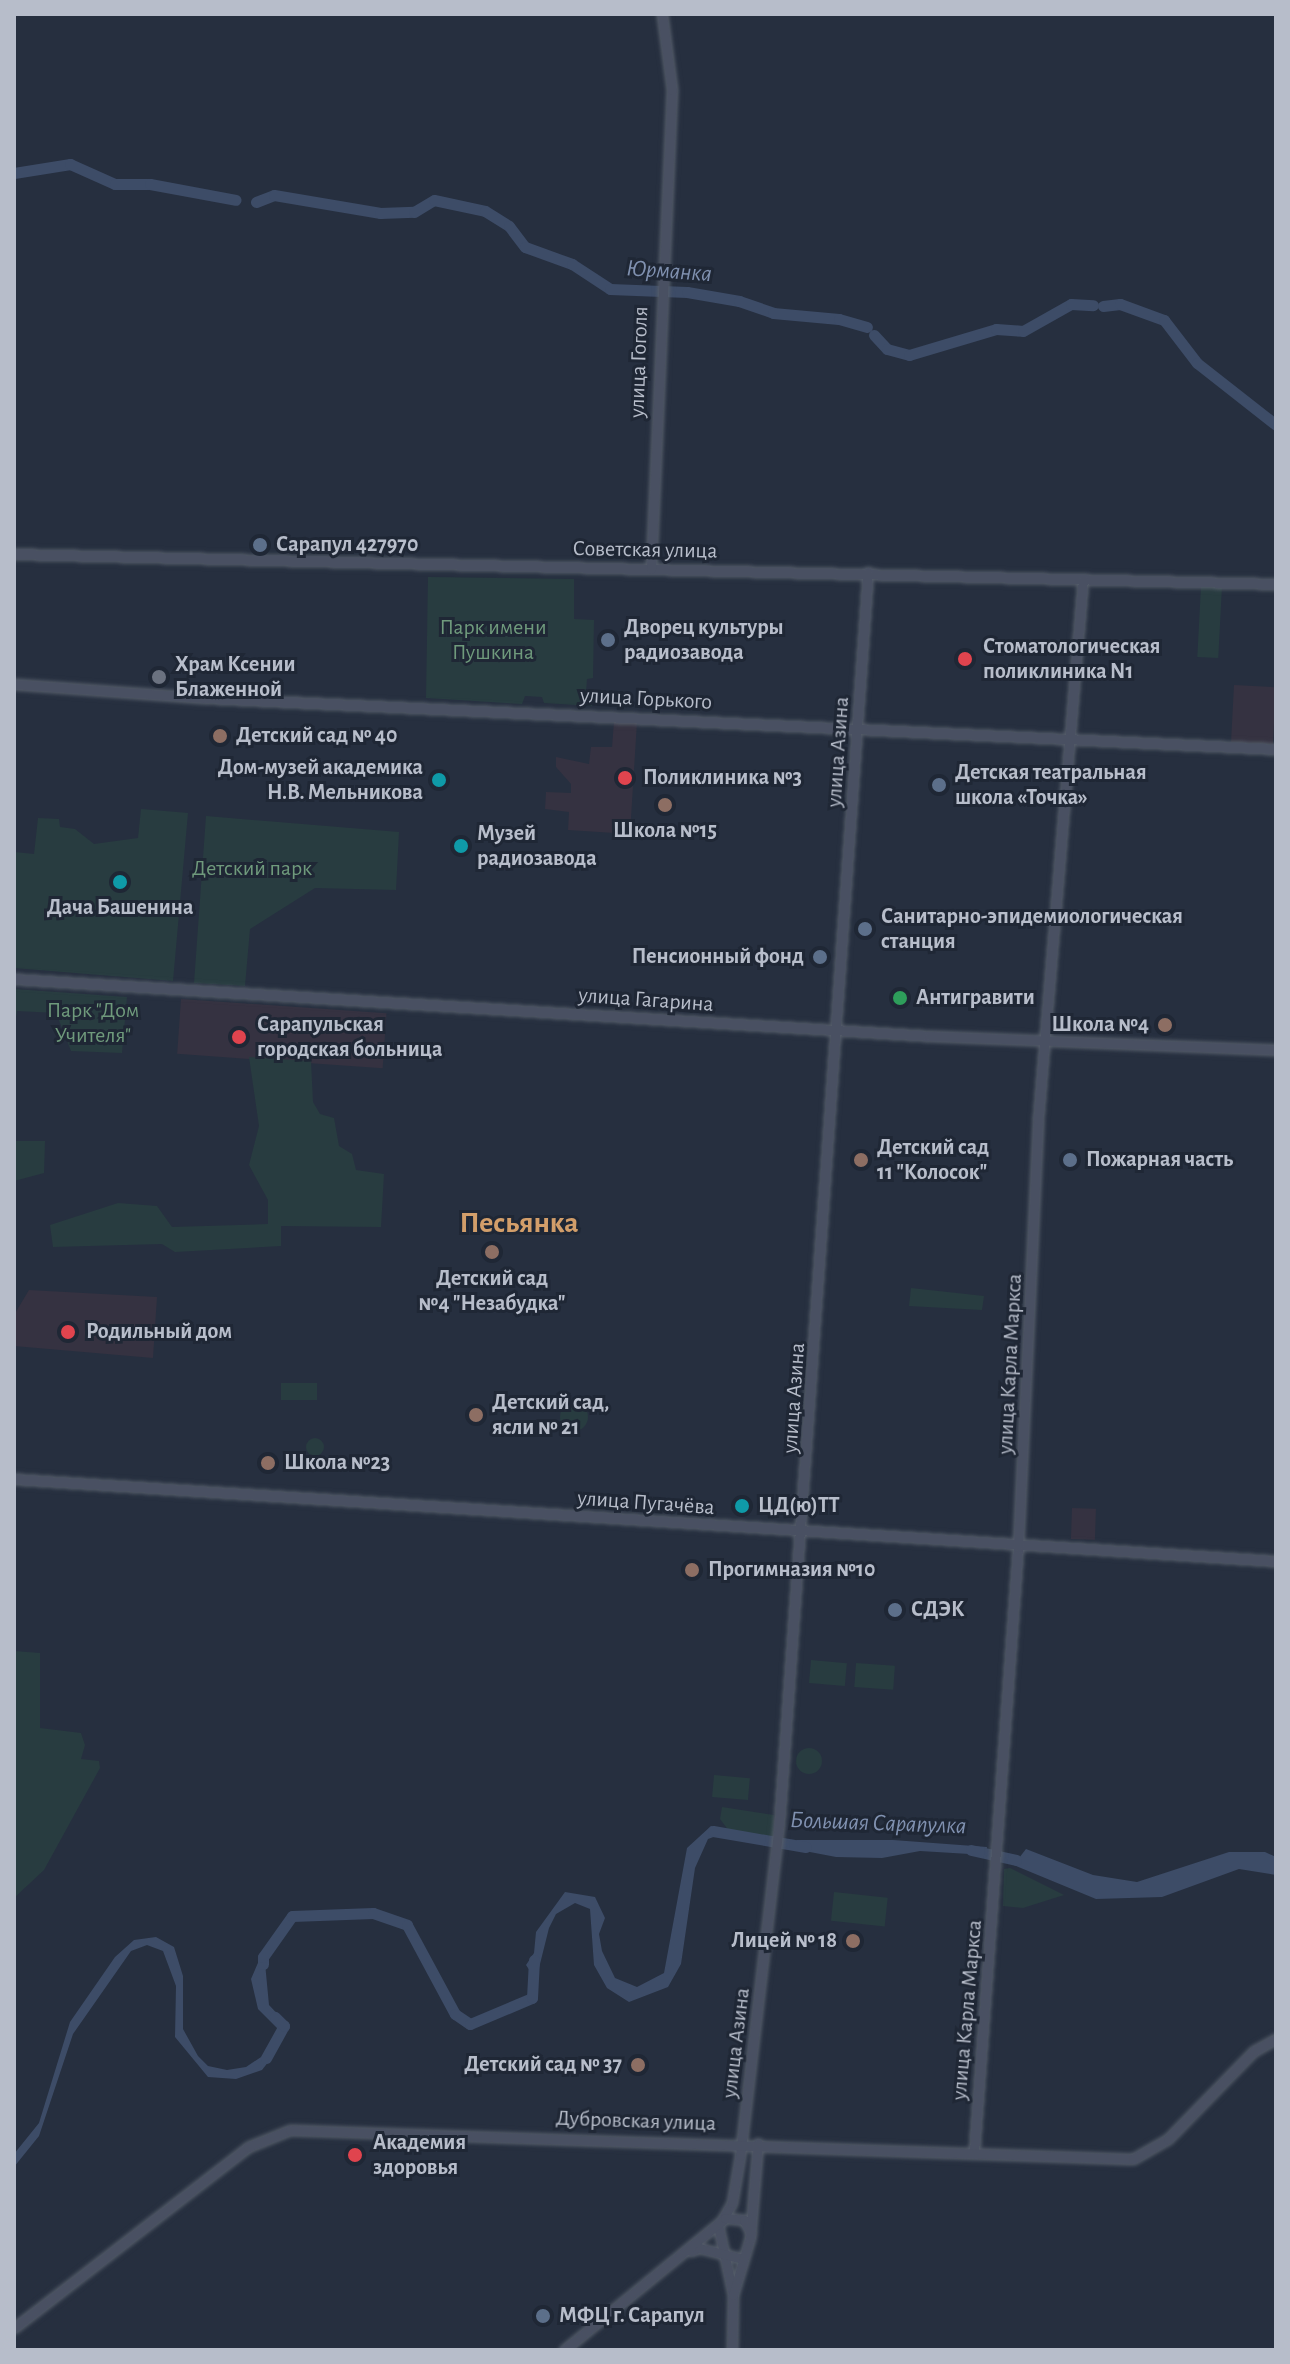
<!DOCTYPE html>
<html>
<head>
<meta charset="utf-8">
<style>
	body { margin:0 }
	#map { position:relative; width:1290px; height:2364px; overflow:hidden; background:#262f3f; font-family:"Alegreya Sans",sans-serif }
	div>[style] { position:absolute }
	.medical>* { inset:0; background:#353241; transform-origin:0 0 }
	.green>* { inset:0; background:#283c40; transform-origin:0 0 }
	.round { border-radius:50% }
	.water>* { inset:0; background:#3d4c67 }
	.river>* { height:11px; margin:-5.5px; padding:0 5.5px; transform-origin:5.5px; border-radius:5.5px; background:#3d4c67 }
	.roads { filter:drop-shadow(0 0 2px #555d6a) drop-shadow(0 0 2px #555d6a) }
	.secondary>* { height:9px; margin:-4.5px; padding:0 4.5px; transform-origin:4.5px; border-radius:4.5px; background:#495062 }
	.dots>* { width:22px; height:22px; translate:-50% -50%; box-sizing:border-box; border:4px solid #1f2735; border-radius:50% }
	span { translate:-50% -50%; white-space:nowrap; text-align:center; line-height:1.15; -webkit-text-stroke:6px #1f2735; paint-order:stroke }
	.street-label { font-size:22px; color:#b7bdca }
	.poi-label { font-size:22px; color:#b7bdca; font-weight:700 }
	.left { translate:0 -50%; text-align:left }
	.right { translate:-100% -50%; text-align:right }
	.park-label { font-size:22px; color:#6f9a7c }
	.water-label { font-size:24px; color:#8091b0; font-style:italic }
	.district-label { font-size:30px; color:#d29e6a; font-weight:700 }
	.frame { position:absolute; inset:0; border:16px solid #b7bdca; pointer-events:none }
</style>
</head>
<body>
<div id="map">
	<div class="medical">
		<div style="left:1234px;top:685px;width:42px;height:57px;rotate:3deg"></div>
		<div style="clip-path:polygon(614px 722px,637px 722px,630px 834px,568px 830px,569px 812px,545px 809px,546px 792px,571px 793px,571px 784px,556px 767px,556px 757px,589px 764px,591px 747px,612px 747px)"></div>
		<div style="left:181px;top:999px;width:206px;height:55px;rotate:4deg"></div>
		<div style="clip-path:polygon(29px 1290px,157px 1297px,153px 1358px,14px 1346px,14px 1315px)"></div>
		<div style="left:1072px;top:1508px;width:24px;height:31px;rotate:2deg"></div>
	</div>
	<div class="green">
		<div style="clip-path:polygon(428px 577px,574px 579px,574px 619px,594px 620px,593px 678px,587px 679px,586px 692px,592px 693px,592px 706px,544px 703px,542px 697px,525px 696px,522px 704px,426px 698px)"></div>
		<div style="left:1201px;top:586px;width:21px;height:71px;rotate:3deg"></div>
		<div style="clip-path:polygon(141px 809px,188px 813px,173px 981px,14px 968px,14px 852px,34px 854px,38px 818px,59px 819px,60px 827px,75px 829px,94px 844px,138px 838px)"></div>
		<div style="clip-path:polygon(206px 816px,399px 832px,396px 890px,315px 888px,250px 929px,245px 986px,194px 983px)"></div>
		<div style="clip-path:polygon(14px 989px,127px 997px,122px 1053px,71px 1051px,56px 1013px,17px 1011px,14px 1031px)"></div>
		<div style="clip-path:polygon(249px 1057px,311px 1061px,313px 1102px,320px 1114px,334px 1118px,339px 1146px,352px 1154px,356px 1170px,384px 1174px,381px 1227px,281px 1226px,281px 1246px,175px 1252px,162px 1244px,53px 1247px,50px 1225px,118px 1203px,157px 1206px,172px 1227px,268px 1224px,268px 1200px,249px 1165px,259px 1126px)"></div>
		<div style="clip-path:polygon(14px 1141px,45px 1141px,44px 1173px,14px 1181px)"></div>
		<div style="clip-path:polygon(911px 1288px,984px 1296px,982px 1310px,909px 1306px)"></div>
		<div style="left:281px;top:1383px;width:36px;height:17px"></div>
		<div class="round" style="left:560px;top:1403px;width:28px;height:28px"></div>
		<div class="round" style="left:306px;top:1438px;width:18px;height:18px"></div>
		<div style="clip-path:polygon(14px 1651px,40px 1653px,40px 1728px,81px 1733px,85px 1745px,81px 1759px,99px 1761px,100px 1768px,44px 1870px,14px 1898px)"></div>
		<div style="left:811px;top:1660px;width:36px;height:23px;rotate:5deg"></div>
		<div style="left:856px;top:1663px;width:39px;height:24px;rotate:4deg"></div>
		<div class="round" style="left:796px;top:1748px;width:26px;height:26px"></div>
		<div style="left:714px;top:1775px;width:36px;height:22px;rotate:5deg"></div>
		<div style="clip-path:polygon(722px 1807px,774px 1815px,773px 1839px,729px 1831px,720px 1819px)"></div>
		<div style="clip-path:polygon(1010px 1868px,1064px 1895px,1023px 1908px,1003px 1906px,1004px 1869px)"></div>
		<div style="left:834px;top:1892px;width:54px;height:29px;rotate:6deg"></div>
	</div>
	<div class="water">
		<div style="clip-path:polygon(711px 1826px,727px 1832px,708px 1839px,695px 1868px,681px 1964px,668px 1987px,629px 2002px,607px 1988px,594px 1965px,590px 1909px,575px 1903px,556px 1914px,549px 1928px,536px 1980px,526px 1965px,534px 1953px,536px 1932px,565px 1892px,595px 1897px,605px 1918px,599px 1934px,602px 1951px,615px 1978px,637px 1987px,664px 1973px,687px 1848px)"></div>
		<div style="clip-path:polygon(797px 1840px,893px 1840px,987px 1847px,986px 1855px,920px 1851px,882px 1858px,836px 1857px,789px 1848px)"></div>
		<div style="clip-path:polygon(1026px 1849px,1093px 1875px,1137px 1882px,1229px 1852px,1265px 1852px,1276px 1857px,1276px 1875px,1239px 1869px,1162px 1897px,1096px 1899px,1004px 1861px,1004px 1856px,1019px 1858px)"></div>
		<div style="clip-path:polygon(156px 1937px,174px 1947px,183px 1976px,183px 2029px,198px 2056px,208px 2066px,227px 2070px,246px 2067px,276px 2047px,269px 2061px,262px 2070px,236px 2079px,208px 2077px,175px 2037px,176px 1986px,163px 1951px,147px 1945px,131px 1951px,73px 2034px,39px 2136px,14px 2167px,14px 2154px,39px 2123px,70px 2022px,115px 1957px,134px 1940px)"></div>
		<div style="clip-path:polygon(264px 1949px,270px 1952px,265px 1963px,269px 2005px,285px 2022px,281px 2032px,258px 2009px,251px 1979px)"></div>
	</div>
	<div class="river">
		<div style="left:14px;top:173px;width:57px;rotate:-9.1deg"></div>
		<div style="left:70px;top:164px;width:49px;rotate:24deg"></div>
		<div style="left:115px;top:184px;width:35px"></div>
		<div style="left:150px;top:184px;width:87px;rotate:10.5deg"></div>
		<div style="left:256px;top:202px;width:19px;rotate:-21deg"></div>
		<div style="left:274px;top:195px;width:108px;rotate:9.6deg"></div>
		<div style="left:380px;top:213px;width:34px;rotate:-2deg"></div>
		<div style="left:414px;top:212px;width:23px;rotate:-31deg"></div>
		<div style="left:434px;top:200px;width:52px;rotate:12.2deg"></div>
		<div style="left:485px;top:211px;width:28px;rotate:32deg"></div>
		<div style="left:509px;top:226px;width:26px;rotate:53deg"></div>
		<div style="left:525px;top:247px;width:50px;rotate:19.9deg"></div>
		<div style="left:572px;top:264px;width:45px;rotate:33.3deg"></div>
		<div style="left:610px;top:289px;width:77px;rotate:2.2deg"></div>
		<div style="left:687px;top:292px;width:53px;rotate:9.8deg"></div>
		<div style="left:739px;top:301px;width:36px;rotate:19deg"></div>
		<div style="left:773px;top:313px;width:66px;rotate:5.2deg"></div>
		<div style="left:839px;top:319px;width:29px;rotate:16deg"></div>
		<div style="left:1103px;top:306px;width:17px;rotate:-7deg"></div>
		<div style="left:1120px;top:304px;width:47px;rotate:20deg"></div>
		<div style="left:1164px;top:320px;width:54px;rotate:52.5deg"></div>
		<div style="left:1197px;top:363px;width:100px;rotate:38.1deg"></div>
		<div style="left:874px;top:335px;width:19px;rotate:47deg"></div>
		<div style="left:887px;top:349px;width:23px;rotate:15deg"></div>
		<div style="left:909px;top:355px;width:91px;rotate:-16.6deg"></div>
		<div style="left:996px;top:329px;width:27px;rotate:4deg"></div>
		<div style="left:1023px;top:331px;width:55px;rotate:-29.4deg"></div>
		<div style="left:1071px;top:304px;width:22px;rotate:3deg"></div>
		<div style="left:713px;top:1831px;width:94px;rotate:9.8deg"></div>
		<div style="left:971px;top:1850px;width:46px;rotate:12.5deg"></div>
		<div style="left:263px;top:1964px;width:7px;rotate:-90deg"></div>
		<div style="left:263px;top:1957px;width:50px;rotate:-54.7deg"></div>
		<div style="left:292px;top:1916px;width:81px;rotate:-2.1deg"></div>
		<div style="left:373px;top:1913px;width:36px;rotate:19deg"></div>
		<div style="left:407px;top:1925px;width:101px;rotate:61.7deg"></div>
		<div style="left:455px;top:2014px;width:18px;rotate:34deg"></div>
		<div style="left:470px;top:2024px;width:67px;rotate:-22.8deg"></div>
		<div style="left:532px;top:1998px;width:38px;rotate:-87deg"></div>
		<div style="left:266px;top:2058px;width:37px;rotate:-61deg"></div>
		<div style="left:284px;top:2026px;width:13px;rotate:-135deg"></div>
	</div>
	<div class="roads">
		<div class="secondary">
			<div style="left:14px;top:554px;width:1262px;rotate:1.36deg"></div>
			<div style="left:651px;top:569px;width:479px;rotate:-87.5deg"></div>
			<div style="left:672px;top:90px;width:77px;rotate:-97.5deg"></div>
			<div style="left:14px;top:684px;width:193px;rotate:4.2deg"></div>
			<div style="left:206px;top:698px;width:1071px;rotate:2.73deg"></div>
			<div style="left:14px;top:979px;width:917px;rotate:3.56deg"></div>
			<div style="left:929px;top:1036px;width:347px;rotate:2.3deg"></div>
			<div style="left:14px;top:1479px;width:1265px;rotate:3.72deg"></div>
			<div style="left:974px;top:2152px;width:607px;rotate:-85.84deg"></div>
			<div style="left:1018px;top:1547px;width:427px;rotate:-87.3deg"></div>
			<div style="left:1038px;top:1120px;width:543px;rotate:-85.25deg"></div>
			<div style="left:721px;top:2222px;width:22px;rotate:-60deg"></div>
			<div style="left:732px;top:2203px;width:48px;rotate:-80.3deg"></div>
			<div style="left:740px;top:2156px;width:333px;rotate:-83.3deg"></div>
			<div style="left:779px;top:1825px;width:1256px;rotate:-85.94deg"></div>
			<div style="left:718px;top:2225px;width:72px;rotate:77.9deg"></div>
			<div style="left:691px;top:2251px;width:9px;rotate:-21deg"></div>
			<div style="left:699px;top:2248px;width:45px;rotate:14deg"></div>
			<div style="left:14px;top:2328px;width:296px;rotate:-37.7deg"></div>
			<div style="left:248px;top:2147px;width:45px;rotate:-22deg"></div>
			<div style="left:290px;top:2130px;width:843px;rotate:1.97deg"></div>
			<div style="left:1133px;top:2159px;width:40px;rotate:-29.7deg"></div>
			<div style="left:1168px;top:2139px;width:123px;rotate:-45.7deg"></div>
			<div style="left:1254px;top:2051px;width:25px;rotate:-29deg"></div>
			<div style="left:564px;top:2350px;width:208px;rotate:-39.3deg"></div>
			<div style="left:725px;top:2218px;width:19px;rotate:6deg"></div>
			<div style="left:744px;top:2220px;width:15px;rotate:62deg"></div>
			<div style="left:732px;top:2350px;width:55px;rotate:-89deg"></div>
			<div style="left:733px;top:2295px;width:59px;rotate:-73.4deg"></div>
			<div style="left:750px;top:2238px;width:95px;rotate:-85.2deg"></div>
		</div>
	</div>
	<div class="dots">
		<div style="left:260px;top:545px;background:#5c6f8a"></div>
		<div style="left:608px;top:640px;background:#5c6f8a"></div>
		<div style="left:965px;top:659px;background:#e0444e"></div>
		<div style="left:159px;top:677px;background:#6b7280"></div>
		<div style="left:220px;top:736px;background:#8d6e63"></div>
		<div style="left:625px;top:778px;background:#e0444e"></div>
		<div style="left:439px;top:780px;background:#0f9aa8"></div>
		<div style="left:939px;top:785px;background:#5c6f8a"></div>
		<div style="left:665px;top:805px;background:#8d6e63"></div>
		<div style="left:461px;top:846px;background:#0f9aa8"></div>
		<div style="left:120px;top:882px;background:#0f9aa8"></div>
		<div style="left:865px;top:929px;background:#5c6f8a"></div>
		<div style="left:820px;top:957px;background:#5c6f8a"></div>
		<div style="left:900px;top:998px;background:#2e9e5b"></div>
		<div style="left:1165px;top:1025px;background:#8d6e63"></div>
		<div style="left:239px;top:1037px;background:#e0444e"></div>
		<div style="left:861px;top:1160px;background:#8d6e63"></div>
		<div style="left:1070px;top:1160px;background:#5c6f8a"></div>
		<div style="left:492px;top:1252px;background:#8d6e63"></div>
		<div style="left:68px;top:1332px;background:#e0444e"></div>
		<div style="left:476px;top:1415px;background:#8d6e63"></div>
		<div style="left:268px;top:1463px;background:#8d6e63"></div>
		<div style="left:742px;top:1506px;background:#0f9aa8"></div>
		<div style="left:692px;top:1570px;background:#8d6e63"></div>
		<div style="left:895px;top:1610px;background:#5c6f8a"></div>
		<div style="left:853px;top:1941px;background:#8d6e63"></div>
		<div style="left:638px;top:2065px;background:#8d6e63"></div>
		<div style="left:355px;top:2155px;background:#e0444e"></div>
		<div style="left:543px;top:2316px;background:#5c6f8a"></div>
	</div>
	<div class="street-label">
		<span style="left:639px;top:362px;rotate:-88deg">улица Гоголя</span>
		<span style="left:645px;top:550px;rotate:1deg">Советская улица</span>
		<span style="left:646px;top:699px;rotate:3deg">улица Горького</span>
		<span style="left:838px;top:752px;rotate:-86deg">улица Азина</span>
		<span style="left:646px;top:1000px;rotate:4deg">улица Гагарина</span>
		<span style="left:1010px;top:1364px;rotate:-87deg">улица Карла Маркса</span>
		<span style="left:794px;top:1398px;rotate:-86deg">улица Азина</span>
		<span style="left:646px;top:1503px;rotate:4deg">улица Пугачёва</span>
		<span style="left:967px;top:2010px;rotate:-85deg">улица Карла Маркса</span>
		<span style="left:736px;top:2043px;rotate:-83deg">улица Азина</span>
		<span style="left:636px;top:2121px;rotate:2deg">Дубровская улица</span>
	</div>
	<div class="poi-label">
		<span class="left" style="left:276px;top:545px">Сарапул 427970</span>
		<span class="left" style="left:624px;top:640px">Дворец культуры<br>радиозавода</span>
		<span class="left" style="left:983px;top:659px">Стоматологическая<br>поликлиника N1</span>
		<span class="left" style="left:175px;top:677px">Храм Ксении<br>Блаженной</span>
		<span class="left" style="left:236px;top:736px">Детский сад № 40</span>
		<span class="right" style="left:423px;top:780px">Дом-музей академика<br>Н.В. Мельникова</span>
		<span class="left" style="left:955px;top:785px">Детская театральная<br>школа «Точка»</span>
		<span class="left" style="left:643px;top:778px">Поликлиника №3</span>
		<span style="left:665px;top:831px">Школа №15</span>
		<span class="left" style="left:477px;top:846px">Музей<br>радиозавода</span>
		<span style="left:120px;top:908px">Дача Башенина</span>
		<span class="left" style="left:881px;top:929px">Санитарно-эпидемиологическая<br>станция</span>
		<span class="right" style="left:804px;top:957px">Пенсионный фонд</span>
		<span class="left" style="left:916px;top:998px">Антигравити</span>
		<span class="left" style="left:257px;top:1037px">Сарапульская<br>городская больница</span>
		<span class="right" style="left:1149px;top:1025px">Школа №4</span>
		<span class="left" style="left:877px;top:1160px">Детский сад<br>11 "Колосок"</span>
		<span class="left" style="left:1086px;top:1160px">Пожарная часть</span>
		<span style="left:492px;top:1291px">Детский сад<br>№4 "Незабудка"</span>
		<span class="left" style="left:86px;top:1332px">Родильный дом</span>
		<span class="left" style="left:492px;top:1415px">Детский сад,<br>ясли № 21</span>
		<span class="left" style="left:284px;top:1463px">Школа №23</span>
		<span class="left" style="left:758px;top:1506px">ЦД(ю)ТТ</span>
		<span class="left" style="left:708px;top:1570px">Прогимназия №10</span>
		<span class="left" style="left:911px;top:1610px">СДЭК</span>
		<span class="right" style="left:837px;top:1941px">Лицей № 18</span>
		<span class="right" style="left:622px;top:2065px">Детский сад № 37</span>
		<span class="left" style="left:373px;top:2155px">Академия<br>здоровья</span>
		<span class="left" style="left:559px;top:2316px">МФЦ г. Сарапул</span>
	</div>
	<div class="park-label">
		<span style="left:493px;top:640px">Парк имени<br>Пушкина</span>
		<span style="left:252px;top:869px">Детский парк</span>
		<span style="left:93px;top:1023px">Парк "Дом<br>Учителя"</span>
	</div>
	<div class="water-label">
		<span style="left:669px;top:272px;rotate:4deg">Юрманка</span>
		<span style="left:878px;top:1824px;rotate:2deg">Большая Сарапулка</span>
	</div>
	<div class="district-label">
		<span style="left:519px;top:1223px">Песьянка</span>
	</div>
	<div class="frame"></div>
</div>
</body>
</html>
